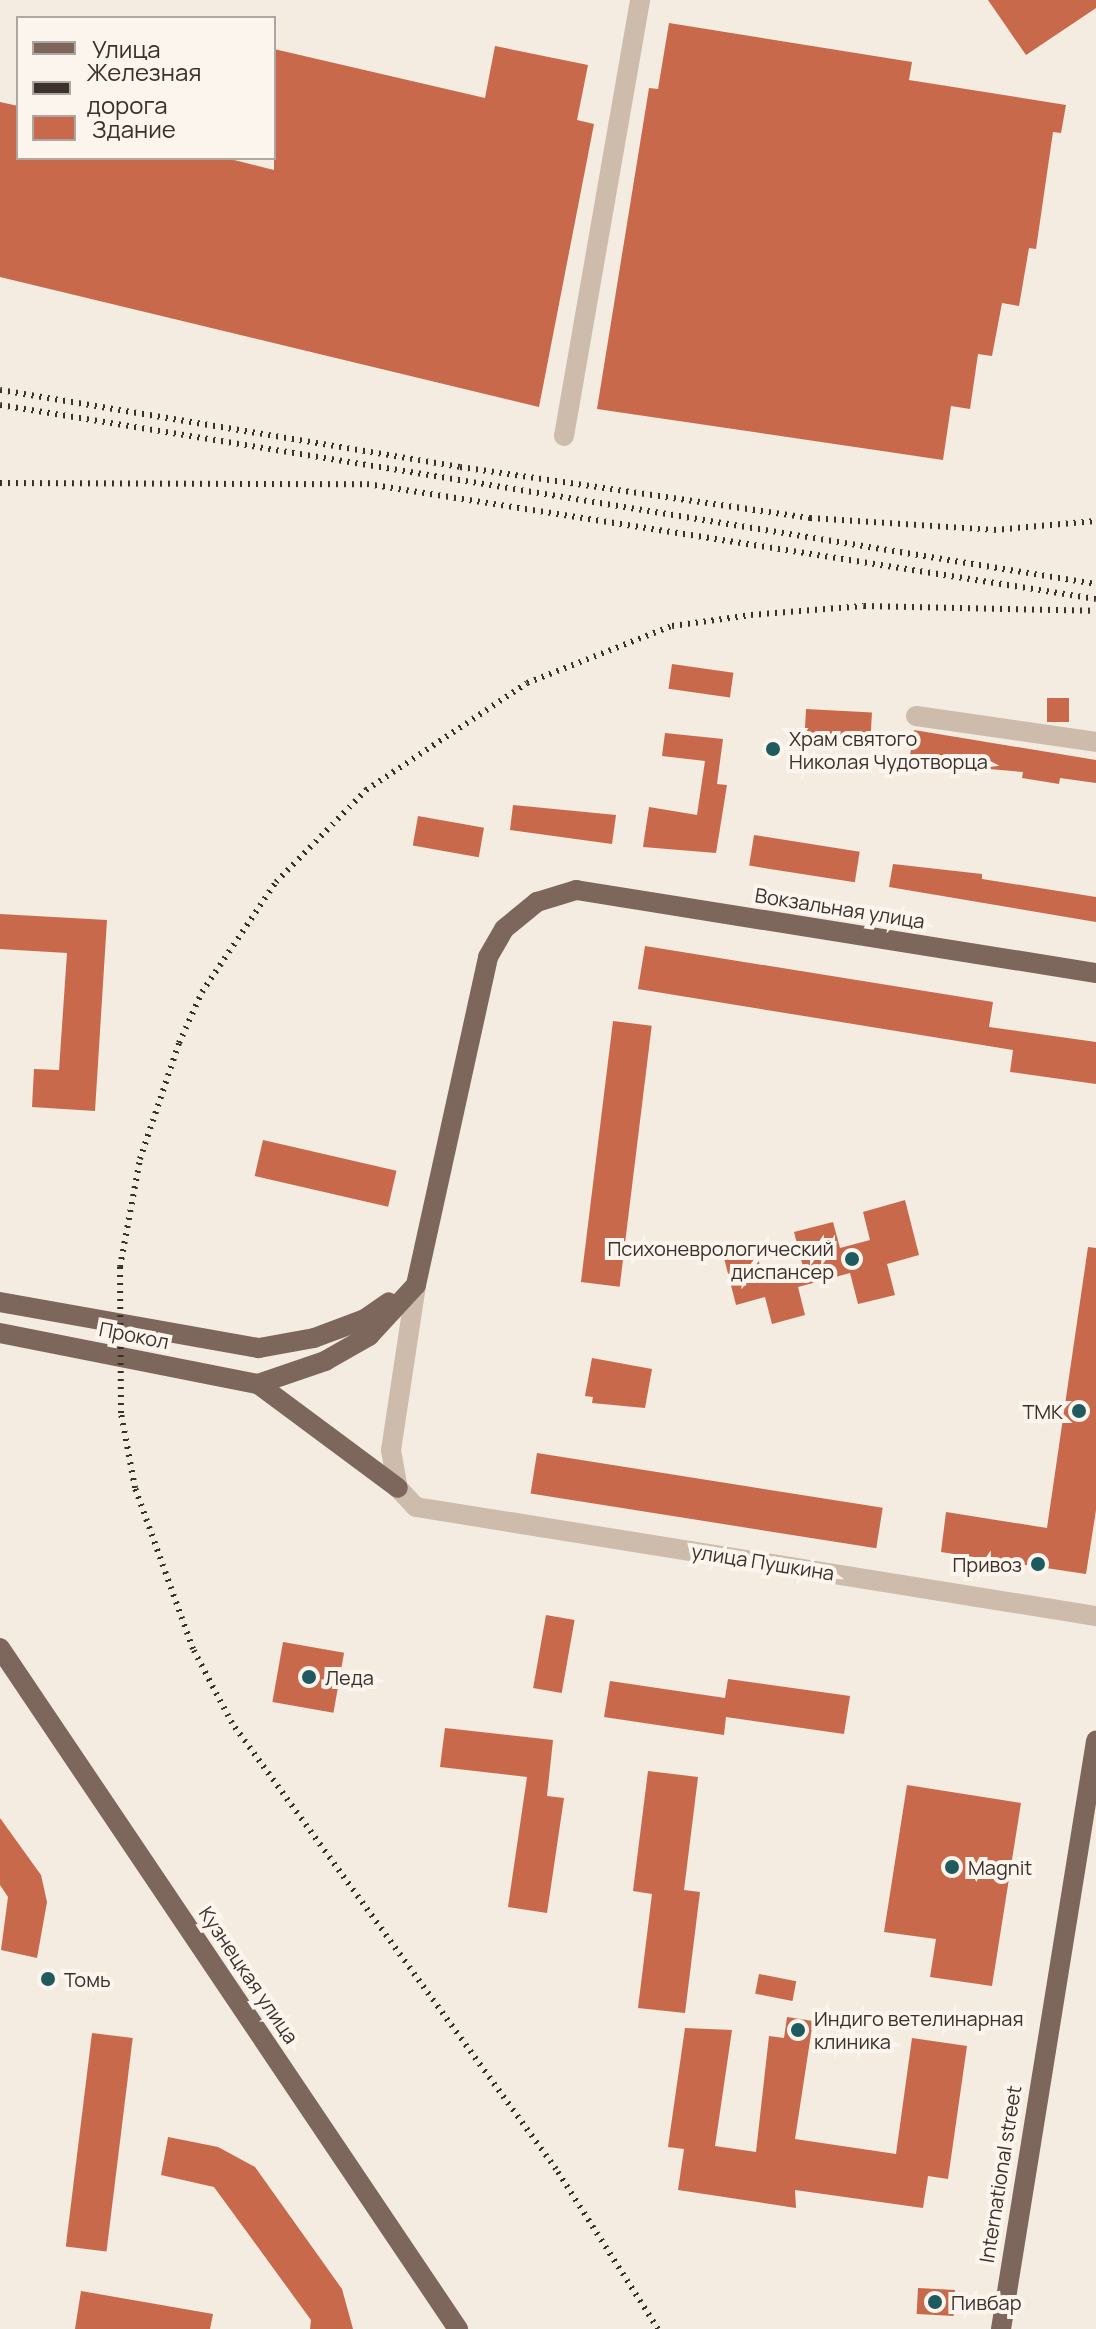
<!DOCTYPE html>
<html>
<head>
<meta charset="utf-8">
<style>
	body { margin:0 }
	#map { position:relative; width:1096px; height:2329px; overflow:hidden; background:#f4ebe1; font-family:Manrope,sans-serif }
	div>[style] { position:absolute }
	.building>* { inset:0; background:#c8694b; transform-origin:0 0 }
	.minor>* { height:20px; margin:-10px; padding:0 10px; transform-origin:10px; border-radius:10px; background:#cdbbac }
	.major>* { height:20px; margin:-10px; padding:0 10px; transform-origin:10px; border-radius:10px; background:#7d675c }
	.rail>* { height:6px; margin-top:-3px; transform-origin:0; background:repeating-linear-gradient(90deg,#3b302b 0 2px,transparent 0 8px) }
	.dots>* { width:22px; height:22px; translate:-50% -50%; box-sizing:border-box; border:4px solid #fbf5ee; border-radius:50% }
	span { translate:-50% -50%; white-space:nowrap; text-align:center; line-height:1.15; -webkit-text-stroke:8px #fbf5ee; paint-order:stroke }
	.poi-label { font-size:20px; color:#3b302b }
	.left { translate:0 -50%; text-align:left }
	.right { translate:-100% -50%; text-align:right }
	.street-label { font-size:20px; color:#3b302b }
	.legend { position:absolute; left:16px; top:16px; width:260px; height:144px; box-sizing:border-box; background:#fbf5ee; border:2px solid #aea6a0; margin:0; padding:10px 14px; list-style:none; font-size:24px; color:#3b302b }
	.legend li { display:flex; align-items:center; gap:16px; height:40px }
	.legend b { width:40px; border:2px solid #aea6a0 }
</style>
</head>
<body>
<div id="map">
	<div class="building">
		<div style="clip-path:polygon(988px 0,1096px 0,1096px 8px,1026px 55px)"></div>
		<div style="clip-path:polygon(669px 23px,912px 62px,909px 80px,1066px 105px,1061px 133px,1053px 132px,1036px 249px,1029px 248px,1019px 306px,1002px 303px,992px 356px,978px 354px,970px 409px,951px 406px,943px 460px,597px 409px,649px 88px,658px 89px)"></div>
		<div style="clip-path:polygon(495px 46px,588px 65px,577px 120px,594px 124px,539px 407px,0 277px,0 102px,18px 106px,18px 158px,226px 158px,274px 170px,274px 49px,485px 98px)"></div>
		<div style="left:672px;top:664px;width:62px;height:25px;rotate:8deg"></div>
		<div style="left:1047px;top:698px;width:22px;height:24px"></div>
		<div style="left:806px;top:709px;width:66px;height:36px;rotate:3deg"></div>
		<div style="clip-path:polygon(914px 730px,1096px 760px,1096px 783px,1060px 778px,1059px 784px,1022px 778px,1023px 772px,909px 762px)"></div>
		<div style="clip-path:polygon(665px 733px,723px 739px,717px 784px,727px 785px,716px 853px,643px 847px,649px 807px,697px 815px,705px 761px,662px 756px)"></div>
		<div style="clip-path:polygon(513px 805px,616px 815px,612px 844px,510px 830px)"></div>
		<div style="left:418px;top:816px;width:67px;height:30px;rotate:10deg"></div>
		<div style="left:754px;top:835px;width:107px;height:31px;rotate:9deg"></div>
		<div style="clip-path:polygon(893px 864px,982px 874px,982px 879px,1096px 897px,1096px 922px,889px 887px)"></div>
		<div style="clip-path:polygon(0 914px,107px 920px,95px 1111px,32px 1107px,34px 1069px,59px 1070px,67px 953px,0 949px)"></div>
		<div style="clip-path:polygon(645px 946px,993px 1002px,989px 1027px,1096px 1042px,1096px 1084px,1010px 1072px,1013px 1050px,638px 989px)"></div>
		<div style="left:613px;top:1021px;width:39px;height:263px;rotate:7deg"></div>
		<div style="left:263px;top:1140px;width:137px;height:37px;rotate:13deg"></div>
		<div style="clip-path:polygon(905px 1200px,919px 1255px,887px 1264px,895px 1295px,858px 1304px,850px 1273px,798px 1287px,805px 1315px,772px 1324px,765px 1297px,736px 1305px,722px 1250px,754px 1242px,763px 1278px,803px 1267px,794px 1232px,833px 1222px,840px 1248px,870px 1240px,863px 1212px)"></div>
		<div style="clip-path:polygon(1088px 1247px,1096px 1248px,1096px 1510px,1086px 1574px,941px 1552px,946px 1512px,1047px 1528px)"></div>
		<div style="clip-path:polygon(592px 1358px,652px 1369px,645px 1408px,592px 1403px,593px 1397px,585px 1396px)"></div>
		<div style="left:537px;top:1453px;width:350px;height:41px;rotate:9deg"></div>
		<div style="left:546px;top:1615px;width:29px;height:74px;rotate:10deg"></div>
		<div style="left:283px;top:1642px;width:62px;height:61px;rotate:10deg"></div>
		<div style="clip-path:polygon(728px 1679px,850px 1696px,844px 1734px,726px 1717px,724px 1735px,604px 1717px,610px 1681px,725px 1698px)"></div>
		<div style="clip-path:polygon(445px 1728px,553px 1740px,547px 1796px,564px 1798px,547px 1913px,508px 1907px,527px 1777px,440px 1767px)"></div>
		<div style="clip-path:polygon(648px 1771px,698px 1777px,684px 1890px,700px 1892px,685px 2013px,638px 2008px,652px 1894px,633px 1891px)"></div>
		<div style="clip-path:polygon(907px 1785px,1021px 1803px,992px 1986px,930px 1977px,936px 1939px,884px 1932px)"></div>
		<div style="clip-path:polygon(0 1818px,41px 1875px,47px 1902px,37px 1958px,1px 1950px,8px 1897px,0 1885px)"></div>
		<div style="left:759px;top:1974px;width:38px;height:20px;rotate:11deg"></div>
		<div style="clip-path:polygon(787px 2017px,813px 2021px,795px 2139px,896px 2154px,912px 2038px,967px 2046px,948px 2179px,928px 2176px,923px 2208px,795px 2190px,796px 2208px,678px 2190px,684px 2149px,668px 2147px,685px 2028px,732px 2030px,715px 2146px,756px 2152px,769px 2036px,784px 2038px)"></div>
		<div style="left:92px;top:2033px;width:41px;height:215px;rotate:7deg"></div>
		<div style="clip-path:polygon(168px 2137px,218px 2147px,255px 2167px,342px 2289px,353px 2329px,310px 2329px,311px 2320px,214px 2187px,161px 2175px)"></div>
		<div style="left:918px;top:2288px;width:37px;height:26px;rotate:3deg"></div>
		<div style="clip-path:polygon(81px 2291px,213px 2314px,210px 2329px,75px 2329px)"></div>
	</div>
	<div class="minor">
		<div style="left:564px;top:436px;width:443px;rotate:-80.1deg"></div>
		<div style="left:916px;top:716px;width:182px;rotate:8.2deg"></div>
		<div style="left:416px;top:1285px;width:167px;rotate:98.6deg"></div>
		<div style="left:391px;top:1450px;width:39px;rotate:80deg"></div>
		<div style="left:398px;top:1488px;width:26px;rotate:47deg"></div>
		<div style="left:416px;top:1507px;width:689px;rotate:9.11deg"></div>
	</div>
	<div class="major">
		<div style="left:0;top:1302px;width:263px;rotate:10.1deg"></div>
		<div style="left:259px;top:1348px;width:56px;rotate:-10.3deg"></div>
		<div style="left:314px;top:1338px;width:54px;rotate:-20.4deg"></div>
		<div style="left:365px;top:1319px;width:29px;rotate:-35deg"></div>
		<div style="left:0;top:1333px;width:263px;rotate:11.2deg"></div>
		<div style="left:258px;top:1384px;width:174px;rotate:36.6deg"></div>
		<div style="left:258px;top:1384px;width:71px;rotate:-18.9deg"></div>
		<div style="left:325px;top:1361px;width:51px;rotate:-29.6deg"></div>
		<div style="left:369px;top:1336px;width:69px;rotate:-47.3deg"></div>
		<div style="left:416px;top:1285px;width:336px;rotate:-77.6deg"></div>
		<div style="left:488px;top:957px;width:32px;rotate:-60deg"></div>
		<div style="left:504px;top:929px;width:43px;rotate:-39.3deg"></div>
		<div style="left:537px;top:902px;width:41px;rotate:-17.1deg"></div>
		<div style="left:576px;top:890px;width:527px;rotate:9.07deg"></div>
		<div style="left:0;top:1648px;width:821px;rotate:56.08deg"></div>
		<div style="left:1001px;top:2329px;width:596px;rotate:-80.82deg"></div>
	</div>
	<div class="rail">
		<div style="left:0;top:390px;width:466px;rotate:9.5deg"></div>
		<div style="left:460px;top:467px;width:354px;rotate:8.3deg"></div>
		<div style="left:810px;top:518px;width:184px;rotate:3.7deg"></div>
		<div style="left:994px;top:530px;width:102px;rotate:-5deg"></div>
		<div style="left:0;top:405px;width:1111px;rotate:9.28deg"></div>
		<div style="left:0;top:483px;width:367px;rotate:0.2deg"></div>
		<div style="left:367px;top:484px;width:738px;rotate:8.96deg"></div>
		<div style="left:658px;top:2329px;width:190px;rotate:-122.5deg"></div>
		<div style="left:556px;top:2169px;width:551px;rotate:-126deg"></div>
		<div style="left:232px;top:1723px;width:84px;rotate:-117.8deg"></div>
		<div style="left:193px;top:1649px;width:171px;rotate:-109.8deg"></div>
		<div style="left:135px;top:1488px;width:76px;rotate:-100.6deg"></div>
		<div style="left:121px;top:1413px;width:146px;rotate:-90.4deg"></div>
		<div style="left:120px;top:1267px;width:110px;rotate:-79.5deg"></div>
		<div style="left:140px;top:1159px;width:122px;rotate:-71.4deg"></div>
		<div style="left:179px;top:1043px;width:56px;rotate:-65.7deg"></div>
		<div style="left:202px;top:992px;width:133px;rotate:-56.1deg"></div>
		<div style="left:276px;top:882px;width:129px;rotate:-45.6deg"></div>
		<div style="left:366px;top:790px;width:193px;rotate:-33.6deg"></div>
		<div style="left:527px;top:683px;width:156px;rotate:-21.5deg"></div>
		<div style="left:672px;top:626px;width:80px;rotate:-7.9deg"></div>
		<div style="left:751px;top:615px;width:113px;rotate:-4.6deg"></div>
		<div style="left:864px;top:606px;width:232px;rotate:1.2deg"></div>
	</div>
	<div class="dots">
		<div style="left:773px;top:749px;background:#1f5a5e"></div>
		<div style="left:852px;top:1259px;background:#1f5a5e"></div>
		<div style="left:1079px;top:1411px;background:#1f5a5e"></div>
		<div style="left:1038px;top:1564px;background:#1f5a5e"></div>
		<div style="left:309px;top:1677px;background:#1f5a5e"></div>
		<div style="left:952px;top:1867px;background:#1f5a5e"></div>
		<div style="left:48px;top:1979px;background:#1f5a5e"></div>
		<div style="left:798px;top:2030px;background:#1f5a5e"></div>
		<div style="left:935px;top:2302px;background:#1f5a5e"></div>
	</div>
	<div class="poi-label">
		<span class="left" style="left:789px;top:750px">Храм святого<br>Николая Чудотворца</span>
		<span class="right" style="left:834px;top:1260px">Психоневрологический<br>диспансер</span>
		<span class="right" style="left:1063px;top:1411px">ТМК</span>
		<span class="right" style="left:1022px;top:1564px">Привоз</span>
		<span class="left" style="left:325px;top:1677px">Леда</span>
		<span class="left" style="left:968px;top:1867px">Magnit</span>
		<span class="left" style="left:64px;top:1979px">Томь</span>
		<span class="left" style="left:814px;top:2030px">Индиго ветелинарная<br>клиника</span>
		<span class="left" style="left:951px;top:2302px">Пивбар</span>
	</div>
	<div class="street-label">
		<span style="left:840px;top:908px;rotate:9deg">Вокзальная улица</span>
		<span style="left:134px;top:1335px;rotate:11deg">Прокол</span>
		<span style="left:763px;top:1562px;rotate:9deg">улица Пушкина</span>
		<span style="left:249px;top:1975px;rotate:56deg">Кузнецкая улица</span>
		<span style="left:1000px;top:2174px;rotate:-81deg">International street</span>
	</div>
	<ul class="legend">
	<li><b style="height:10px;background:#7d675c"></b>Улица</li>
	<li><b style="height:10px;background:#3b302b"></b>Железная дорога</li>
	<li><b style="height:22px;background:#c8694b"></b>Здание</li>
	</ul>
</div>
</body>
</html>
